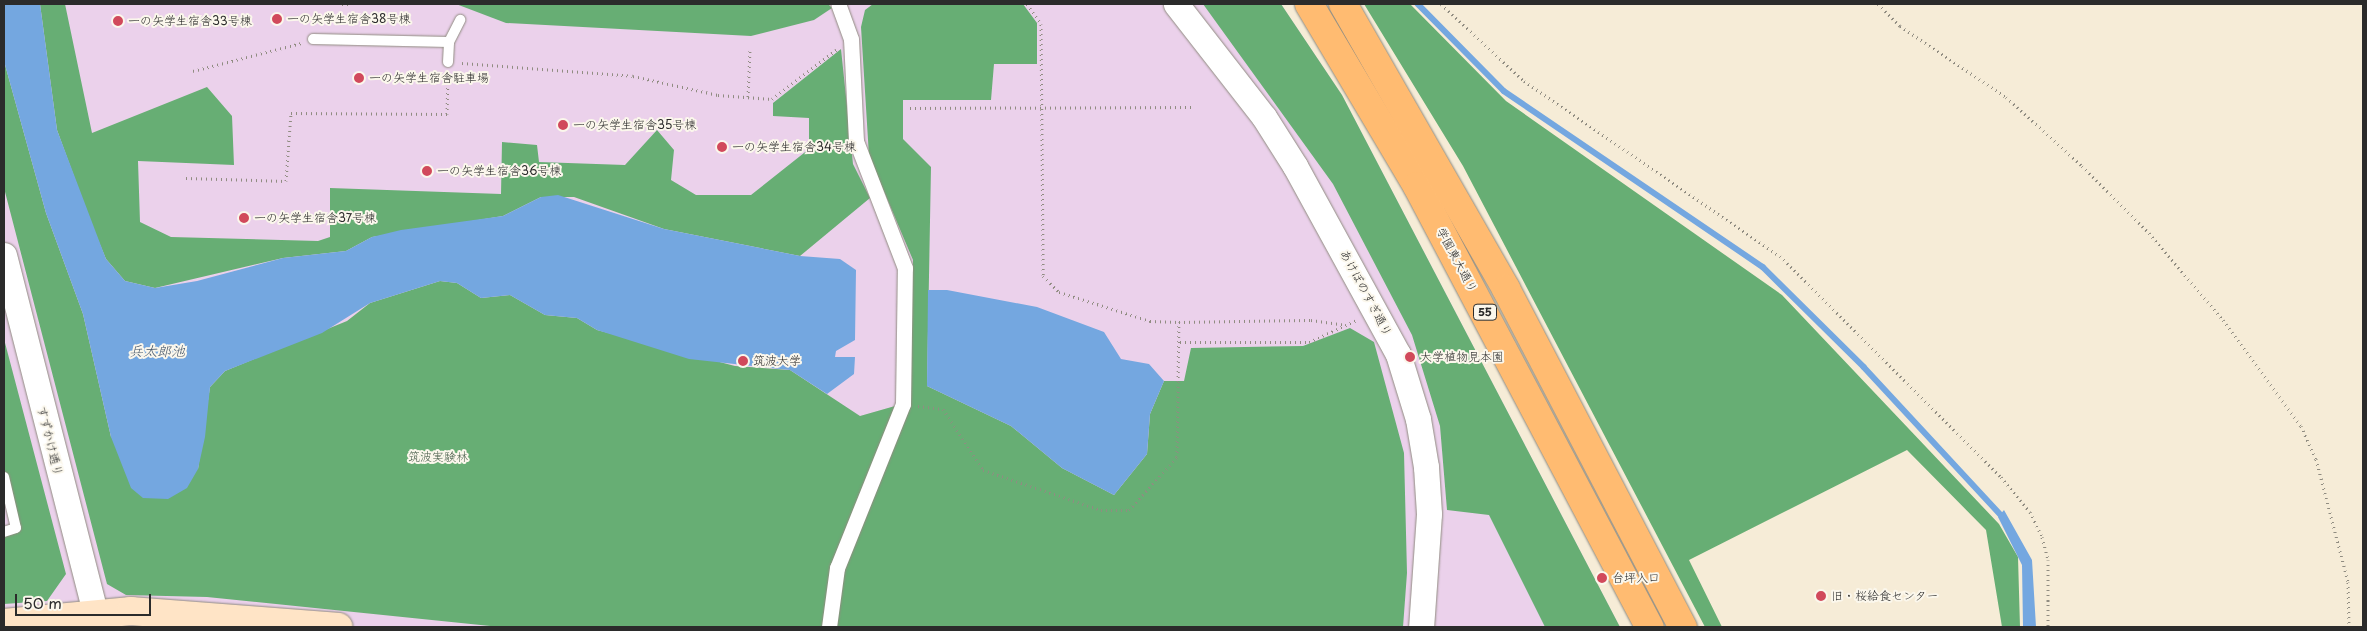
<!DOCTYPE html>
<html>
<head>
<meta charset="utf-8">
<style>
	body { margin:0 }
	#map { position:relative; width:2367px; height:631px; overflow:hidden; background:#f6ecd7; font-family:"Playpen Sans","Klee One",sans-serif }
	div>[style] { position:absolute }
	.built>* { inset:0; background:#ebd1eb }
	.forest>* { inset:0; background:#67ae74 }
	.water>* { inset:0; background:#74a7e0 }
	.stream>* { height:5.5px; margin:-2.75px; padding:0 2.75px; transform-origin:2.75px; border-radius:2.75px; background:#74a7e0 }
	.path>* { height:3px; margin-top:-1.5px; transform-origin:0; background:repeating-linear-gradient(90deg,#908c81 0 1px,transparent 0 5px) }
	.roads { filter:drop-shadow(0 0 1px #908c81) drop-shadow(0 0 1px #908c81) }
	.service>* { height:10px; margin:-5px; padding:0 5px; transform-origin:5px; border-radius:5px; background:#fff }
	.pedestrian>* { height:15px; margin:-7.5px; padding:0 7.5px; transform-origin:7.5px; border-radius:7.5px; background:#fff }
	.tertiary>* { height:25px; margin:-12.5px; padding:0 12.5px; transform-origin:12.5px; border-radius:12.5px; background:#fff }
	.secondary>* { height:28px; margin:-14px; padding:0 14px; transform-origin:14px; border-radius:14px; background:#ffe4c6 }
	.primary>* { height:28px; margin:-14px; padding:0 14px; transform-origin:14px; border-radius:14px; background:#ffbb71 }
	.dots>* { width:14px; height:14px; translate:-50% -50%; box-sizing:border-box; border:2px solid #fbf7ec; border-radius:50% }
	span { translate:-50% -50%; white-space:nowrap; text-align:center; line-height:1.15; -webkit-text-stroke:4px #fbf7ec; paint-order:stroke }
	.shield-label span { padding:1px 4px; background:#fbf7ec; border:1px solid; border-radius:4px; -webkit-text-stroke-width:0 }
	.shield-label { font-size:11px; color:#2b2b2b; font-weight:700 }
	.poi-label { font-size:12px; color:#2b2b2b }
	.left { translate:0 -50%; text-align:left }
	.street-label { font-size:12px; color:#2b2b2b }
	.park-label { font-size:12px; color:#445b47 }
	.water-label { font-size:14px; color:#45566a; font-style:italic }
	.frame { position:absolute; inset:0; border:5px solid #2b2b2b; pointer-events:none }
	.scale { position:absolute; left:15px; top:594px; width:136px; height:22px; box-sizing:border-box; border:2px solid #2b2b2b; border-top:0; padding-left:6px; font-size:15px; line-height:18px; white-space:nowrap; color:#2b2b2b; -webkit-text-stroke:4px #fbf7ec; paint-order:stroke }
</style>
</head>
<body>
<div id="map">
	<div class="built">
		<div style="clip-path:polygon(4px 4px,1281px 4px,1342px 95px,1620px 627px,4px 627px)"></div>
	</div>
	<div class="forest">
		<div style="clip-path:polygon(40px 4px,65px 4px,92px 133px,207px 87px,232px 116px,234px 165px,138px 161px,140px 222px,171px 237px,318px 241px,330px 237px,330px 188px,501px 194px,502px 142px,537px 145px,539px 162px,625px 165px,657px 130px,674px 150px,671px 180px,696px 195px,751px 195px,809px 149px,809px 118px,773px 116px,773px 103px,841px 49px,853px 164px,870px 198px,800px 256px,664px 229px,574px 197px,541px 197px,503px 216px,372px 237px,346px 251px,283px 258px,155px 288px,125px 281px,106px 259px,91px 223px,57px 130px)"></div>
		<div style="clip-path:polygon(456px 4px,828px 4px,832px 8px,814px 20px,751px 36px,506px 23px)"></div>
		<div style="clip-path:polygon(873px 4px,1023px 4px,1037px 23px,1037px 64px,994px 64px,991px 100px,903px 100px,903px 139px,931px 167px,927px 386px,1011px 426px,1062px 468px,1114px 495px,1147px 454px,1150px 414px,1164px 381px,1184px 381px,1191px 348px,1303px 346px,1350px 328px,1374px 342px,1404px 453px,1407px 573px,1403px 627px,500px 627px,207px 597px,126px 595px,107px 584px,4px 188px,4px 61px,46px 213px,83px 314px,111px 437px,198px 469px,210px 387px,225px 371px,347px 321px,370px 303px,440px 281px,457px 283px,481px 298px,510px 295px,545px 315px,577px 318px,597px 330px,735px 366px,790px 370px,860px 416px,902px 404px,909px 394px,913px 260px,869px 156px,861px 27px,865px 10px)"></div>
		<div style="clip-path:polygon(1203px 4px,1281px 4px,1342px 95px,1620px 627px,1545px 627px,1489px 515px,1447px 510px,1440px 426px,1412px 335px,1333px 184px)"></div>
		<div style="clip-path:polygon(1364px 4px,1410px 4px,1506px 101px,1782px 295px,1999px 524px,2018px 557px,2020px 627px,2002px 627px,1986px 530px,1907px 450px,1689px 560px,1722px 627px,1705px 627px,1463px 166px)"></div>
		<div style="clip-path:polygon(4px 339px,66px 574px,47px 601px,4px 604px,4px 532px,16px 528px,4px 477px)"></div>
	</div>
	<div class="water">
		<div style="clip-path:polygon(4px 4px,40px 4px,57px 130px,106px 259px,125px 281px,155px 288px,197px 281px,283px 258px,346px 251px,372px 237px,401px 230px,503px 216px,541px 197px,558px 195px,664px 229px,800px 256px,840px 259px,856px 270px,855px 340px,836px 351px,835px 357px,855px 357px,854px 374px,827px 394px,790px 370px,689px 359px,597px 330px,577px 318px,545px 315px,510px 295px,481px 298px,457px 283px,440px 281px,370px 303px,322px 333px,225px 371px,210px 387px,205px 437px,198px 469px,187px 488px,168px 499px,143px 498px,131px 488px,111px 437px,83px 314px,46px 213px,4px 61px)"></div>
		<div style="clip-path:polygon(928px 290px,947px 290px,1037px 307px,1104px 332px,1121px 359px,1149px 364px,1164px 381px,1150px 414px,1147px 454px,1114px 495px,1062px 468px,1011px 426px,927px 386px)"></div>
		<div style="clip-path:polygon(2004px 510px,2032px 560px,2036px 627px,2023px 627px,2022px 565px,1998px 517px)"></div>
	</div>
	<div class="stream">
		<div style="left:1418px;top:4px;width:122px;rotate:45.3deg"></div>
		<div style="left:1504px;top:91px;width:313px;rotate:34.2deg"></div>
		<div style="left:1763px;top:267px;width:142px;rotate:44.7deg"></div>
		<div style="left:1864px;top:367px;width:207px;rotate:47.2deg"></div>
	</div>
	<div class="path">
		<div style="left:342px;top:4px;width:6px"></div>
		<div style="left:1027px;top:4px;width:24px;rotate:55deg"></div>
		<div style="left:1041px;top:24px;width:252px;rotate:89.5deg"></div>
		<div style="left:1043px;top:276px;width:23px;rotate:45deg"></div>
		<div style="left:1059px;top:292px;width:96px;rotate:17.7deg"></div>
		<div style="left:1150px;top:321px;width:29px;rotate:2deg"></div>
		<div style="left:1441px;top:4px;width:113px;rotate:42.9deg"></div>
		<div style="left:1524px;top:81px;width:310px;rotate:34.4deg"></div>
		<div style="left:1780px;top:256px;width:313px;rotate:45deg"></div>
		<div style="left:2001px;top:477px;width:45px;rotate:50.4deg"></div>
		<div style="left:2030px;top:512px;width:28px;rotate:64deg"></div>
		<div style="left:2042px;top:537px;width:24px;rotate:75deg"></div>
		<div style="left:2048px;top:560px;width:67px;rotate:90deg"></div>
		<div style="left:1878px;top:4px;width:31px;rotate:45deg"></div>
		<div style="left:1900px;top:26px;width:128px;rotate:33.8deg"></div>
		<div style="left:2006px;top:97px;width:103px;rotate:42.2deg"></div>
		<div style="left:2082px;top:166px;width:95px;rotate:45deg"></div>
		<div style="left:2149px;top:233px;width:114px;rotate:49.6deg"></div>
		<div style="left:2223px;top:320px;width:132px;rotate:53.7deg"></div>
		<div style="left:2301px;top:426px;width:36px;rotate:66deg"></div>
		<div style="left:2316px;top:459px;width:127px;rotate:75.4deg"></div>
		<div style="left:2348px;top:582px;width:45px;rotate:88.7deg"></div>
		<div style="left:462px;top:63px;width:171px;rotate:4.3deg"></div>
		<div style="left:633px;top:76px;width:87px;rotate:12.6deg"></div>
		<div style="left:718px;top:95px;width:54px;rotate:4.2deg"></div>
		<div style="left:772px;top:99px;width:81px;rotate:-37.4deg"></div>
		<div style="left:193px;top:71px;width:112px;rotate:-14.5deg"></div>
		<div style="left:748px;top:97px;width:47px;rotate:-87.6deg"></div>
		<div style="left:910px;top:108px;width:282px;rotate:-0.2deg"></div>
		<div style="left:186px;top:178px;width:100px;rotate:1.7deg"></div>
		<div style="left:286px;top:181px;width:68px;rotate:-85.8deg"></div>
		<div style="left:291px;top:113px;width:156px;rotate:0.4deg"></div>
		<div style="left:447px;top:114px;width:40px;rotate:-88.6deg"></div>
		<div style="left:1180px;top:342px;width:129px"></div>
		<div style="left:1309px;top:342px;width:53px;rotate:-24.6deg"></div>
		<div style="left:918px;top:406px;width:25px;rotate:7deg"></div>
		<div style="left:943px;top:409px;width:73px;rotate:56.7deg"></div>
		<div style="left:983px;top:470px;width:125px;rotate:18.7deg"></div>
		<div style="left:1101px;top:510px;width:28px"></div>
		<div style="left:1129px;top:510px;width:72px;rotate:-47.8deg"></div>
		<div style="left:1177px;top:457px;width:135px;rotate:-89.2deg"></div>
		<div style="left:1179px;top:322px;width:132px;rotate:-0.9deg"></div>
		<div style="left:1311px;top:320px;width:34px;rotate:8deg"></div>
	</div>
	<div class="roads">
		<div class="service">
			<div style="left:313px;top:39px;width:136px;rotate:1.3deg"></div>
			<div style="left:448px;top:62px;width:20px;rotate:-87deg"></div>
			<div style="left:449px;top:42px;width:25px;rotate:-63deg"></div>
			<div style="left:4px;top:477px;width:52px;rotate:76.8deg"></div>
			<div style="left:16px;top:528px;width:13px;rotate:162deg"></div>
		</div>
		<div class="pedestrian">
			<div style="left:829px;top:627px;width:60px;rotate:-82.3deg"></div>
			<div style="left:837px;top:568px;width:177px;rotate:-68.1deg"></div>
			<div style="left:903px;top:404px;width:136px;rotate:-89.2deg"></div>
			<div style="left:905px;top:268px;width:136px;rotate:-111.1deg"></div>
			<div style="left:856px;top:141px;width:102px;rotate:-92.8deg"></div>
			<div style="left:851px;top:39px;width:37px;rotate:-110deg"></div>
		</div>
		<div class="tertiary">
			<div style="left:1176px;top:4px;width:143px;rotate:52.1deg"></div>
			<div style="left:1264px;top:117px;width:58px;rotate:57.7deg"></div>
			<div style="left:1295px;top:166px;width:214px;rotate:61.3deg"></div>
			<div style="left:1398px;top:354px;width:68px;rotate:72.9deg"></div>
			<div style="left:1418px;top:419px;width:49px;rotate:80.5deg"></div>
			<div style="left:1426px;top:467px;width:47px;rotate:86.3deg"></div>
			<div style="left:1429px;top:514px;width:113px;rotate:94deg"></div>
			<div style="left:4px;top:255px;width:384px;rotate:75.7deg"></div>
		</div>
		<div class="secondary">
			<div style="left:4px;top:623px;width:128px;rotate:-5.4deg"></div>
			<div style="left:131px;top:611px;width:208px;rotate:4.4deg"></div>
		</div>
		<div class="primary">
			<div style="left:1309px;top:4px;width:212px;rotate:59.3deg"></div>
			<div style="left:1417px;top:186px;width:499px;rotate:62.2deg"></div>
			<div style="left:1343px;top:4px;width:328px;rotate:60.2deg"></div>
			<div style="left:1506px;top:289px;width:382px;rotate:62.4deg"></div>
		</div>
	</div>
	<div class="dots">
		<div style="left:277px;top:19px;background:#d1495b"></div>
		<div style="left:118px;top:21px;background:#d1495b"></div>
		<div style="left:359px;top:78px;background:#d1495b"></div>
		<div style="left:563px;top:125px;background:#d1495b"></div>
		<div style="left:722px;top:147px;background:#d1495b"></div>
		<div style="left:427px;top:171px;background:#d1495b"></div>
		<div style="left:244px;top:218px;background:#d1495b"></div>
		<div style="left:1410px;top:357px;background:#d1495b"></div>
		<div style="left:743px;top:361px;background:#d1495b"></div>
		<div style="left:1602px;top:578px;background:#d1495b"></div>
		<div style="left:1821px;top:596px;background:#d1495b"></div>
	</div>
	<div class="shield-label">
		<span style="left:1485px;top:312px">55</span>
	</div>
	<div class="poi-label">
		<span class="left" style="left:287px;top:19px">一の矢学生宿舎38号棟</span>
		<span class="left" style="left:128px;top:21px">一の矢学生宿舎33号棟</span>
		<span class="left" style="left:369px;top:78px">一の矢学生宿舎駐車場</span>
		<span class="left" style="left:573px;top:125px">一の矢学生宿舎35号棟</span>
		<span class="left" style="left:732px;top:147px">一の矢学生宿舎34号棟</span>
		<span class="left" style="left:437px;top:171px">一の矢学生宿舎36号棟</span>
		<span class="left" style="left:254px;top:218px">一の矢学生宿舎37号棟</span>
		<span class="left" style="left:1420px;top:357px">大学植物見本園</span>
		<span class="left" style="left:753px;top:361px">筑波大学</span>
		<span class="left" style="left:1612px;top:578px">台坪入口</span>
		<span class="left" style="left:1831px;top:596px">旧・桜給食センター</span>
	</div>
	<div class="street-label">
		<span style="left:1457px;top:260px;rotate:62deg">学園東大通り</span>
		<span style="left:1366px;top:293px;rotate:62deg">あけぼのすぎ通り</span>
		<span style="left:50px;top:441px;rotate:76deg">すずかけ通り</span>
	</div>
	<div class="park-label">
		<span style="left:438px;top:457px">筑波実験林</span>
	</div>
	<div class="water-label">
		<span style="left:157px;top:351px">兵太郎池</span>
	</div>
	<div class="frame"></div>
	<div class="scale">50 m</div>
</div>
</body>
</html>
